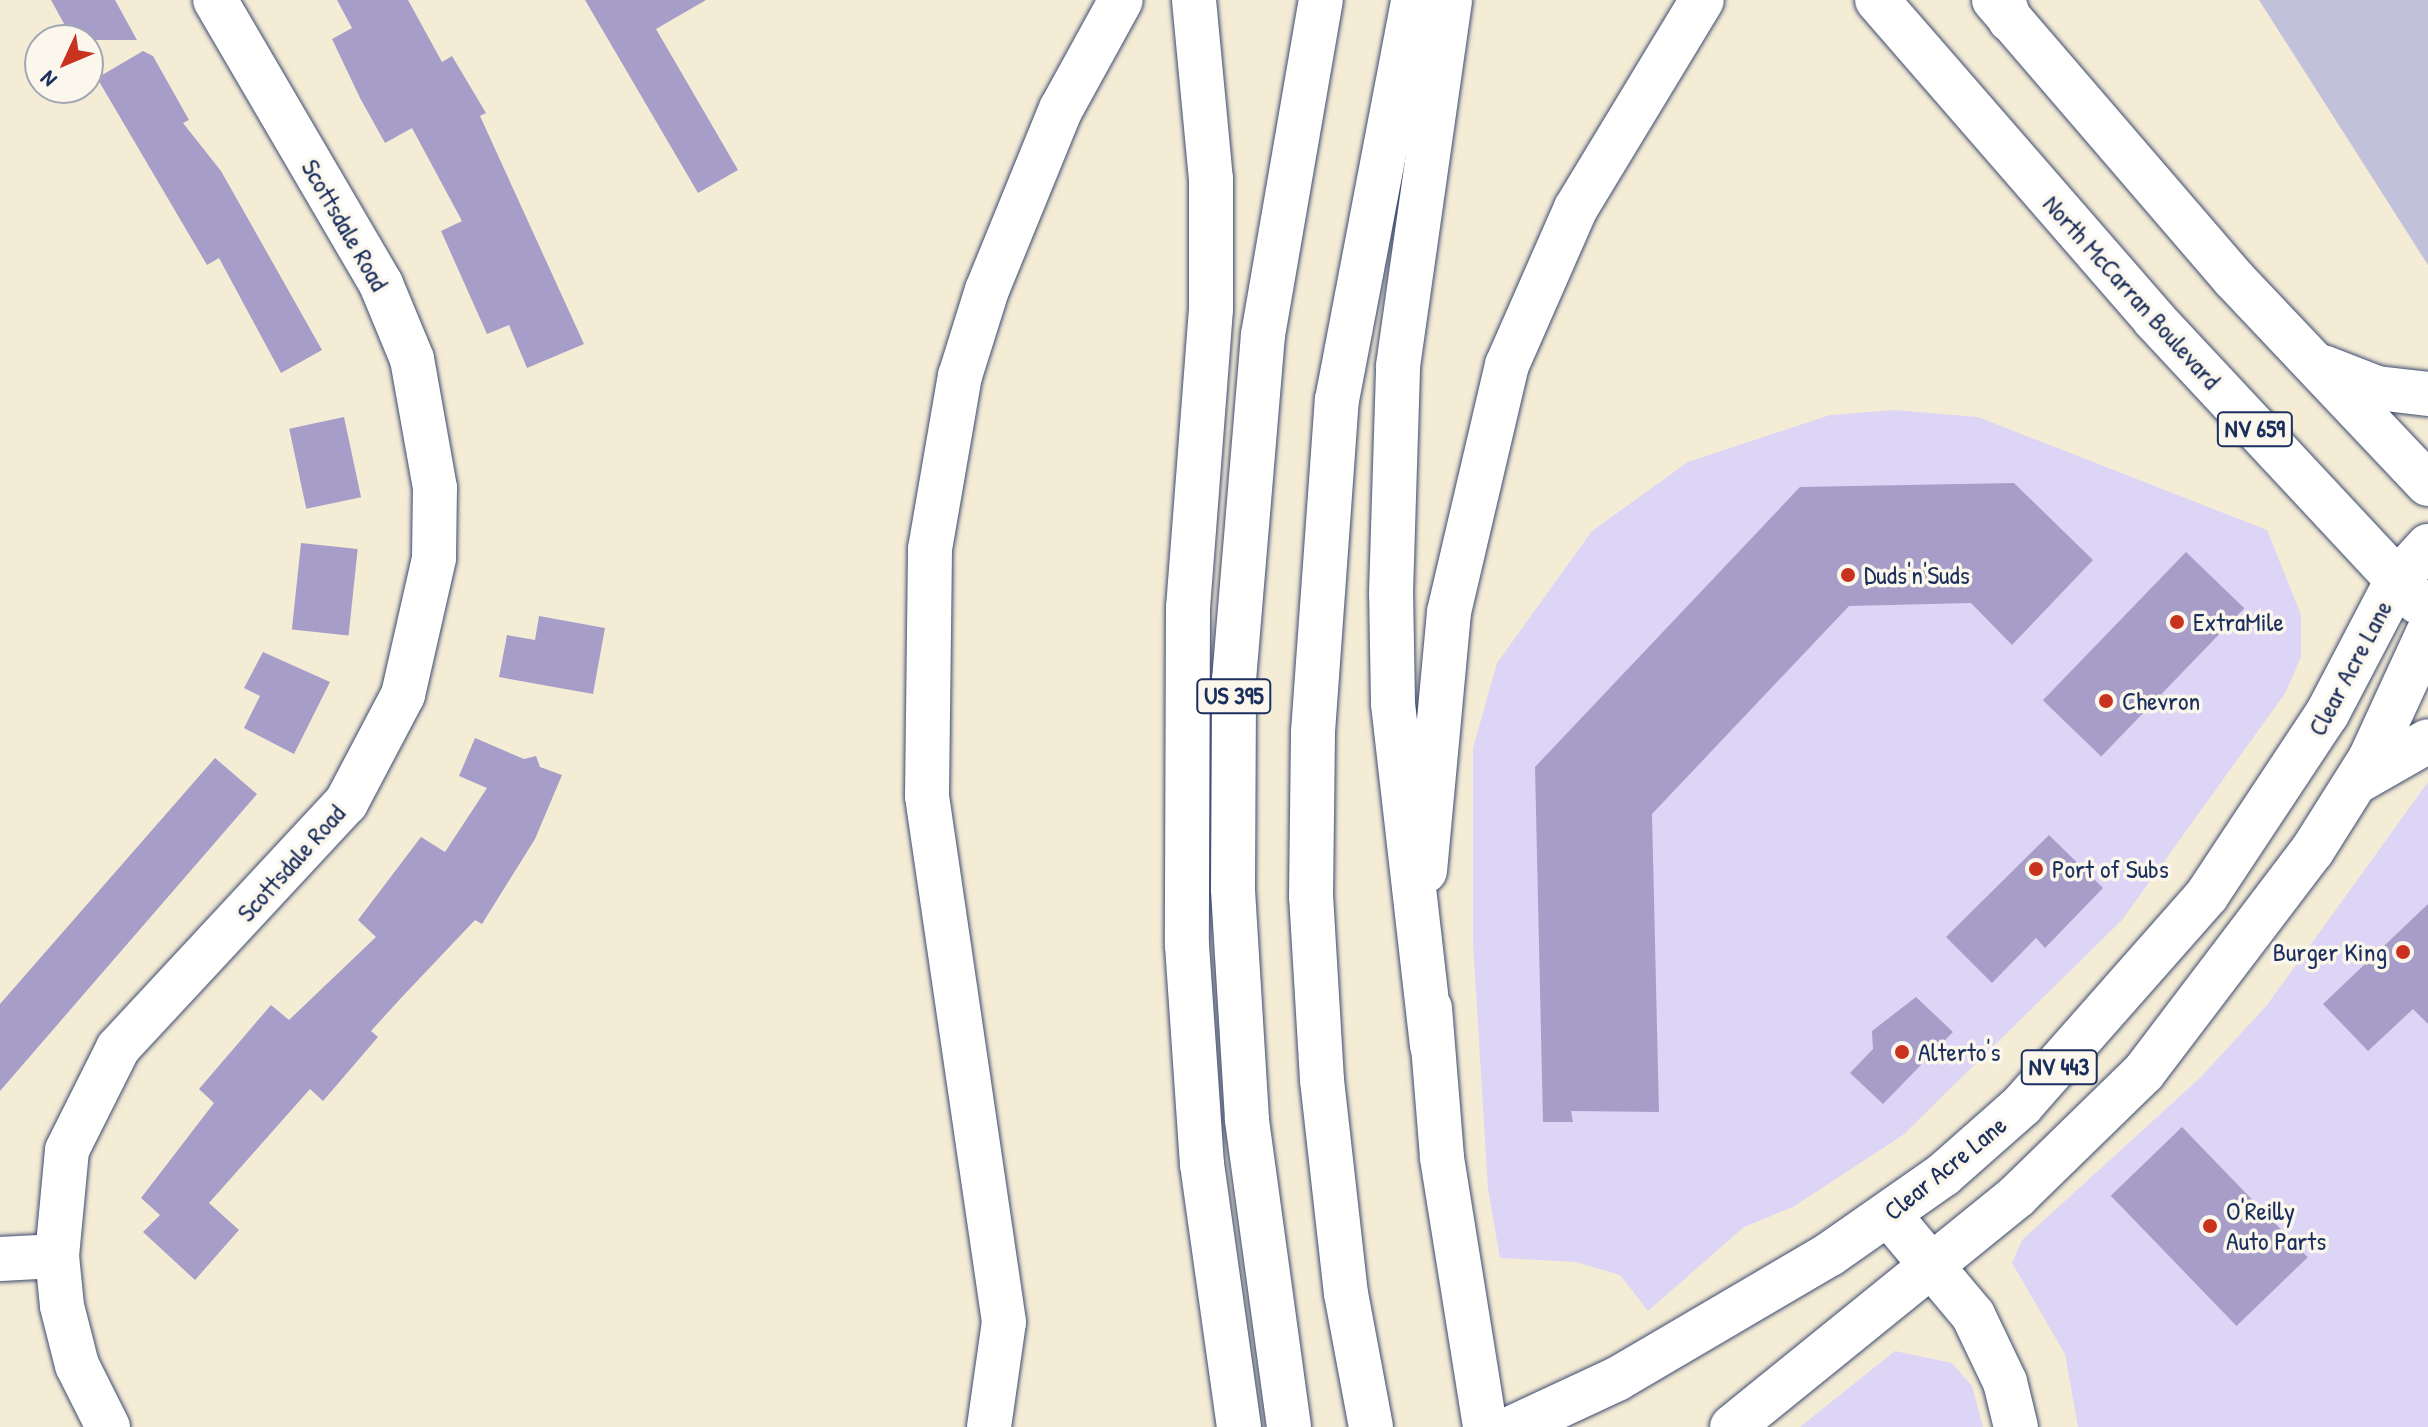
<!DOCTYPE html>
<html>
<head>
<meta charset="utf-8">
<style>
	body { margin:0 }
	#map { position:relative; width:2428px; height:1427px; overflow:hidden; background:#f5ecd6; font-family:"Patrick Hand",sans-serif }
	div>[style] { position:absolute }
	.built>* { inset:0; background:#dcd5f6 }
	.industrial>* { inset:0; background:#c2c1dc }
	.building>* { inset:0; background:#a69ec8; transform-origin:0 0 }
	.roads { filter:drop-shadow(0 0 2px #3c4b70) drop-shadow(0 0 2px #3c4b70) }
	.minor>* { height:44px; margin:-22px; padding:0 22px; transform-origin:22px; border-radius:22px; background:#fff }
	.major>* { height:44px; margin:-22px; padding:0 22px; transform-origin:22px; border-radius:22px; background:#fff }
	.highway>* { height:44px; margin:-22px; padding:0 22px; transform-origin:22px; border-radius:22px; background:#fff }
	.dots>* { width:22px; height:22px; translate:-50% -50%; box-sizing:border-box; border:4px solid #fbf7ec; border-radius:50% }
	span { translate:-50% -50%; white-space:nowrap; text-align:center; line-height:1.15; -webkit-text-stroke:7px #fbf7ec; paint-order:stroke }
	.shield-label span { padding:2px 6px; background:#fbf7ec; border:2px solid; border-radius:6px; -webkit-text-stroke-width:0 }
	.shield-label { font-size:24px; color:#1b2f5e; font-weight:700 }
	.street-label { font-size:26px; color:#1b2f5e }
	.poi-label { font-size:26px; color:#1b2f5e }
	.left { translate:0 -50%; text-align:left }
	.right { translate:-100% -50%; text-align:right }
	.north { position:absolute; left:24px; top:24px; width:80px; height:80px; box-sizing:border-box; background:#fbf7ec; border:2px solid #a1a7b3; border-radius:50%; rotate:226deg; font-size:22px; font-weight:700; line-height:32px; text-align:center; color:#1b2f5e }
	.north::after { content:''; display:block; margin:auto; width:28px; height:36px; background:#c8321e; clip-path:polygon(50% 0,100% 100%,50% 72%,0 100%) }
</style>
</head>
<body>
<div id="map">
	<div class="built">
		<div style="clip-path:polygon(1895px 410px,1978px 417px,2267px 530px,2301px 615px,2301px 657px,2286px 692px,2122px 920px,1903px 1135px,1793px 1207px,1744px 1227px,1648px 1311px,1620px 1275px,1576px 1262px,1500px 1258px,1488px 1189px,1473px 943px,1473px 748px,1497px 663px,1592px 531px,1688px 462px,1830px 415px)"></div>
		<div style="clip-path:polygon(2428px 782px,2428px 1427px,2078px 1427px,2065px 1354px,2012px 1263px,2022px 1240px,2201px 1077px,2267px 1005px)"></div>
		<div style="clip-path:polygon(1895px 1351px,1952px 1363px,1972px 1386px,1983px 1427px,1800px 1427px)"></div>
	</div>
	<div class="industrial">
		<div style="clip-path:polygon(2259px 0,2428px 0,2428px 265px)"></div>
	</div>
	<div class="building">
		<div style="clip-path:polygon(51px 0,115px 0,137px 40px,73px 40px)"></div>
		<div style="clip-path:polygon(337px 0,408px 0,442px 62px,452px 56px,486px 113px,480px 116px,584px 344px,527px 368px,509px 325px,487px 334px,441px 231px,462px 221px,412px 128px,385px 143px,360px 98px,332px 39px,352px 28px)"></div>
		<div style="clip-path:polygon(585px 0,706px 0,656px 29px,738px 170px,698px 193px)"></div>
		<div style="clip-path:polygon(143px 51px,153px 56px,189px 120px,183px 123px,221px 171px,322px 350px,281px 373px,219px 258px,207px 265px,97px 78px)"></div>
		<div style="left:344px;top:417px;width:82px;height:56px;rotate:78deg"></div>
		<div style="clip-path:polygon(2014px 483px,2093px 560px,2012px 645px,1971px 603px,1849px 606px,1652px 814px,1659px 1112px,1571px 1111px,1573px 1122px,1543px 1122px,1535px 767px,1800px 487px)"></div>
		<div style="left:301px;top:543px;width:57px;height:87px;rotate:6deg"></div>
		<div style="left:2186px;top:552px;width:81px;height:206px;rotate:44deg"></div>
		<div style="clip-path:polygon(539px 616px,605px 628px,593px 694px,499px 677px,507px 635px,535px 640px)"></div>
		<div style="clip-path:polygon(263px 652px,330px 682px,294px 754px,244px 728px,260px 696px,244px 688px)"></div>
		<div style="clip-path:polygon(475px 738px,524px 759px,536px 756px,540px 767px,562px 775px,535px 839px,482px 924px,475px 920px,401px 998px,371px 1031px,378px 1037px,323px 1101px,310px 1089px,209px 1203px,239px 1230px,195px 1280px,143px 1232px,160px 1215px,141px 1198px,214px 1103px,199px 1089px,271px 1005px,289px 1020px,376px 937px,358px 920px,421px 837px,445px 852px,487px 788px,459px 776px)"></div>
		<div style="clip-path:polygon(215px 758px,257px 794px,0 1091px,0 1004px)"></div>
		<div style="clip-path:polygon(2049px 835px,2103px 888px,2045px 948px,2036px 938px,1992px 983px,1946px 937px)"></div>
		<div style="clip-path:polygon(2428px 904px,2428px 1024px,2413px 1009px,2368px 1051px,2323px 1004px)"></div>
		<div style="clip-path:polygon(1916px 997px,1953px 1032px,1883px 1104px,1850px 1073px,1873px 1049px,1872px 1031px)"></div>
		<div style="left:2182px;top:1127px;width:181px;height:99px;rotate:46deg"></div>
	</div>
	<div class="roads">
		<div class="minor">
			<div style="left:1889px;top:1215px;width:131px;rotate:50deg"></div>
			<div style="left:1973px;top:1315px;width:74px;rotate:64.5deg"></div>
			<div style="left:2005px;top:1382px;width:46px;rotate:76.3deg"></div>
			<div style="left:0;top:1259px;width:57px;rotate:-3deg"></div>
			<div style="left:108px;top:1427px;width:69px;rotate:-116.6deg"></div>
			<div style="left:77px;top:1365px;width:61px;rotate:-104.3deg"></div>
			<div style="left:62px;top:1306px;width:50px;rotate:-95.7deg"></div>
			<div style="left:57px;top:1256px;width:106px;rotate:-84.6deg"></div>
			<div style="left:67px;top:1150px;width:114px;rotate:-63.4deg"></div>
			<div style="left:118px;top:1048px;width:335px;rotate:-47.1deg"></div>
			<div style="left:346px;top:803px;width:122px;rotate:-62.2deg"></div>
			<div style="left:403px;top:695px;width:140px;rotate:-77.2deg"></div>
			<div style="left:434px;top:558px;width:70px;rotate:-89.2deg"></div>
			<div style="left:435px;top:488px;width:131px;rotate:-100.1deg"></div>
			<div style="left:412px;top:359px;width:81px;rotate:-112.5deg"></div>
			<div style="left:381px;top:284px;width:329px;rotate:-120.3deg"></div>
		</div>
		<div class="major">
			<div style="left:1877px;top:0;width:422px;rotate:49deg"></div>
			<div style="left:2154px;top:319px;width:387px;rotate:47deg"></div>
			<div style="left:1994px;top:0;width:368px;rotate:49.3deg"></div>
			<div style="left:2234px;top:279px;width:282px;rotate:46.6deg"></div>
			<div style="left:2323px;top:367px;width:58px;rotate:21.3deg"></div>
			<div style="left:2377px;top:388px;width:51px;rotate:6.7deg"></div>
			<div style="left:2360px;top:780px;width:78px;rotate:-29.8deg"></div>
			<div style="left:1425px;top:871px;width:260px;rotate:-84.7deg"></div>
			<div style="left:1449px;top:612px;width:254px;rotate:-76.8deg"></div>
			<div style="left:1507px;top:365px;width:171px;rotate:-66.3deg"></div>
			<div style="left:1576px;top:208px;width:243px;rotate:-58.8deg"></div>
			<div style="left:1430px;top:1008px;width:150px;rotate:85.4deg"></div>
			<div style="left:1442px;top:1158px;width:272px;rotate:80.9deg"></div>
			<div style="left:1514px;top:1427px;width:114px;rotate:-25deg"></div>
			<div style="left:1617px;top:1379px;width:247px;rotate:-30.4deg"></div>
			<div style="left:1830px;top:1254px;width:138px;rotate:-35deg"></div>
			<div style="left:1943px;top:1175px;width:106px;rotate:-41.5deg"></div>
			<div style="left:2022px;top:1105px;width:280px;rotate:-48.6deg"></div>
			<div style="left:2207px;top:895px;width:217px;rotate:-56.5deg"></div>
			<div style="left:2327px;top:714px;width:151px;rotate:-62.4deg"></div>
			<div style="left:2397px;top:580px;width:46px;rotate:-47.6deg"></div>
			<div style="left:1732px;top:1427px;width:367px;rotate:-39deg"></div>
			<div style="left:2017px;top:1196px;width:177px;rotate:-44.3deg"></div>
			<div style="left:2144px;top:1072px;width:278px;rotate:-52.8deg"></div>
			<div style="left:2312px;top:851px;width:109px;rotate:-57.8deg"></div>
			<div style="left:2370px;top:759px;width:139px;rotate:-65.3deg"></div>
		</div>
		<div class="highway">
			<div style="left:1194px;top:0;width:180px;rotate:84.6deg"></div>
			<div style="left:1211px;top:179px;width:130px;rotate:90deg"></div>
			<div style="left:1211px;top:309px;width:299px;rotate:94.4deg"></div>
			<div style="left:1188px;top:607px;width:338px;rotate:90.2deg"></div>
			<div style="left:1187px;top:945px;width:220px;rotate:86.1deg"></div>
			<div style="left:1202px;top:1164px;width:266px;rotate:82deg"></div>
			<div style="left:2003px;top:0;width:21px;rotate:71deg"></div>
			<div style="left:1432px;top:1046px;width:345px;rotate:-96.5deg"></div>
			<div style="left:1393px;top:703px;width:110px;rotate:-91deg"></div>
			<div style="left:1391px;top:593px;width:227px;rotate:-88.2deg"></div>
			<div style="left:1398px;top:366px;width:370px;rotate:-81.9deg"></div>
			<div style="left:989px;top:1427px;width:106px;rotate:-81.9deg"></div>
			<div style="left:1004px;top:1322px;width:532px;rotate:-98.33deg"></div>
			<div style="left:927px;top:796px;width:247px;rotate:-89.3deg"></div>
			<div style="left:930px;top:549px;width:176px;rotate:-80.2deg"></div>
			<div style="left:960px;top:376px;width:90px;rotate:-72.6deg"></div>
			<div style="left:987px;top:290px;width:196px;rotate:-67.8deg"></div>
			<div style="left:1061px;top:109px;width:124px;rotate:-61.2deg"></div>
			<div style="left:1289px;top:1427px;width:311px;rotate:-97.8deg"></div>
			<div style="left:1247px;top:1119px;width:230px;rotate:-93.5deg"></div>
			<div style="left:1233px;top:889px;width:209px;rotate:-89.7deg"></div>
			<div style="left:1234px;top:680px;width:346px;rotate:-85.2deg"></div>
			<div style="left:1263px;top:335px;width:340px;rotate:-80.2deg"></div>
			<div style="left:1371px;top:1427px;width:135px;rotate:-100.6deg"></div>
			<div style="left:1346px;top:1294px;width:215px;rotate:-96.4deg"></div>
			<div style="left:1322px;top:1080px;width:183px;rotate:-93.4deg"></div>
			<div style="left:1311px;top:897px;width:165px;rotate:-89.3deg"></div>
			<div style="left:1313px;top:732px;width:333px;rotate:-85.9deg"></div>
			<div style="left:1337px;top:400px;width:407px;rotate:-79.2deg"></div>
		</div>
	</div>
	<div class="dots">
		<div style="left:1848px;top:575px;background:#c8321e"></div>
		<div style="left:2177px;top:622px;background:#c8321e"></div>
		<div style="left:2106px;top:701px;background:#c8321e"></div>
		<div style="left:2036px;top:869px;background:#c8321e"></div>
		<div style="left:2403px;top:952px;background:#c8321e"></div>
		<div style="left:1902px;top:1052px;background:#c8321e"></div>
		<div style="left:2210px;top:1226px;background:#c8321e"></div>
	</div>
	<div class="shield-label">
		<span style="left:2255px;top:429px">NV 659</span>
		<span style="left:1234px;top:696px">US 395</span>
		<span style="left:2059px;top:1067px">NV 443</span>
	</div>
	<div class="street-label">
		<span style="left:345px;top:225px;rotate:60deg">Scottsdale Road</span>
		<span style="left:2132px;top:292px;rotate:48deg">North McCarran Boulevard</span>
		<span style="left:2350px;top:668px;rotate:-62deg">Clear Acre Lane</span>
		<span style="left:291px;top:863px;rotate:-48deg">Scottsdale Road</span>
		<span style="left:1945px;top:1168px;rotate:-39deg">Clear Acre Lane</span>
	</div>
	<div class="poi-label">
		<span class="left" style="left:1864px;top:575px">Duds'n'Suds</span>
		<span class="left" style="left:2193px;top:622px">ExtraMile</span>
		<span class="left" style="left:2122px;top:701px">Chevron</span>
		<span class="left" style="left:2052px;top:869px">Port of Subs</span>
		<span class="right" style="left:2387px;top:952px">Burger King</span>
		<span class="left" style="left:1918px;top:1052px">Alterto's</span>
		<span class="left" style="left:2226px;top:1226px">O'Reilly<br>Auto Parts</span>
	</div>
	<div class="north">N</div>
</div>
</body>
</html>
